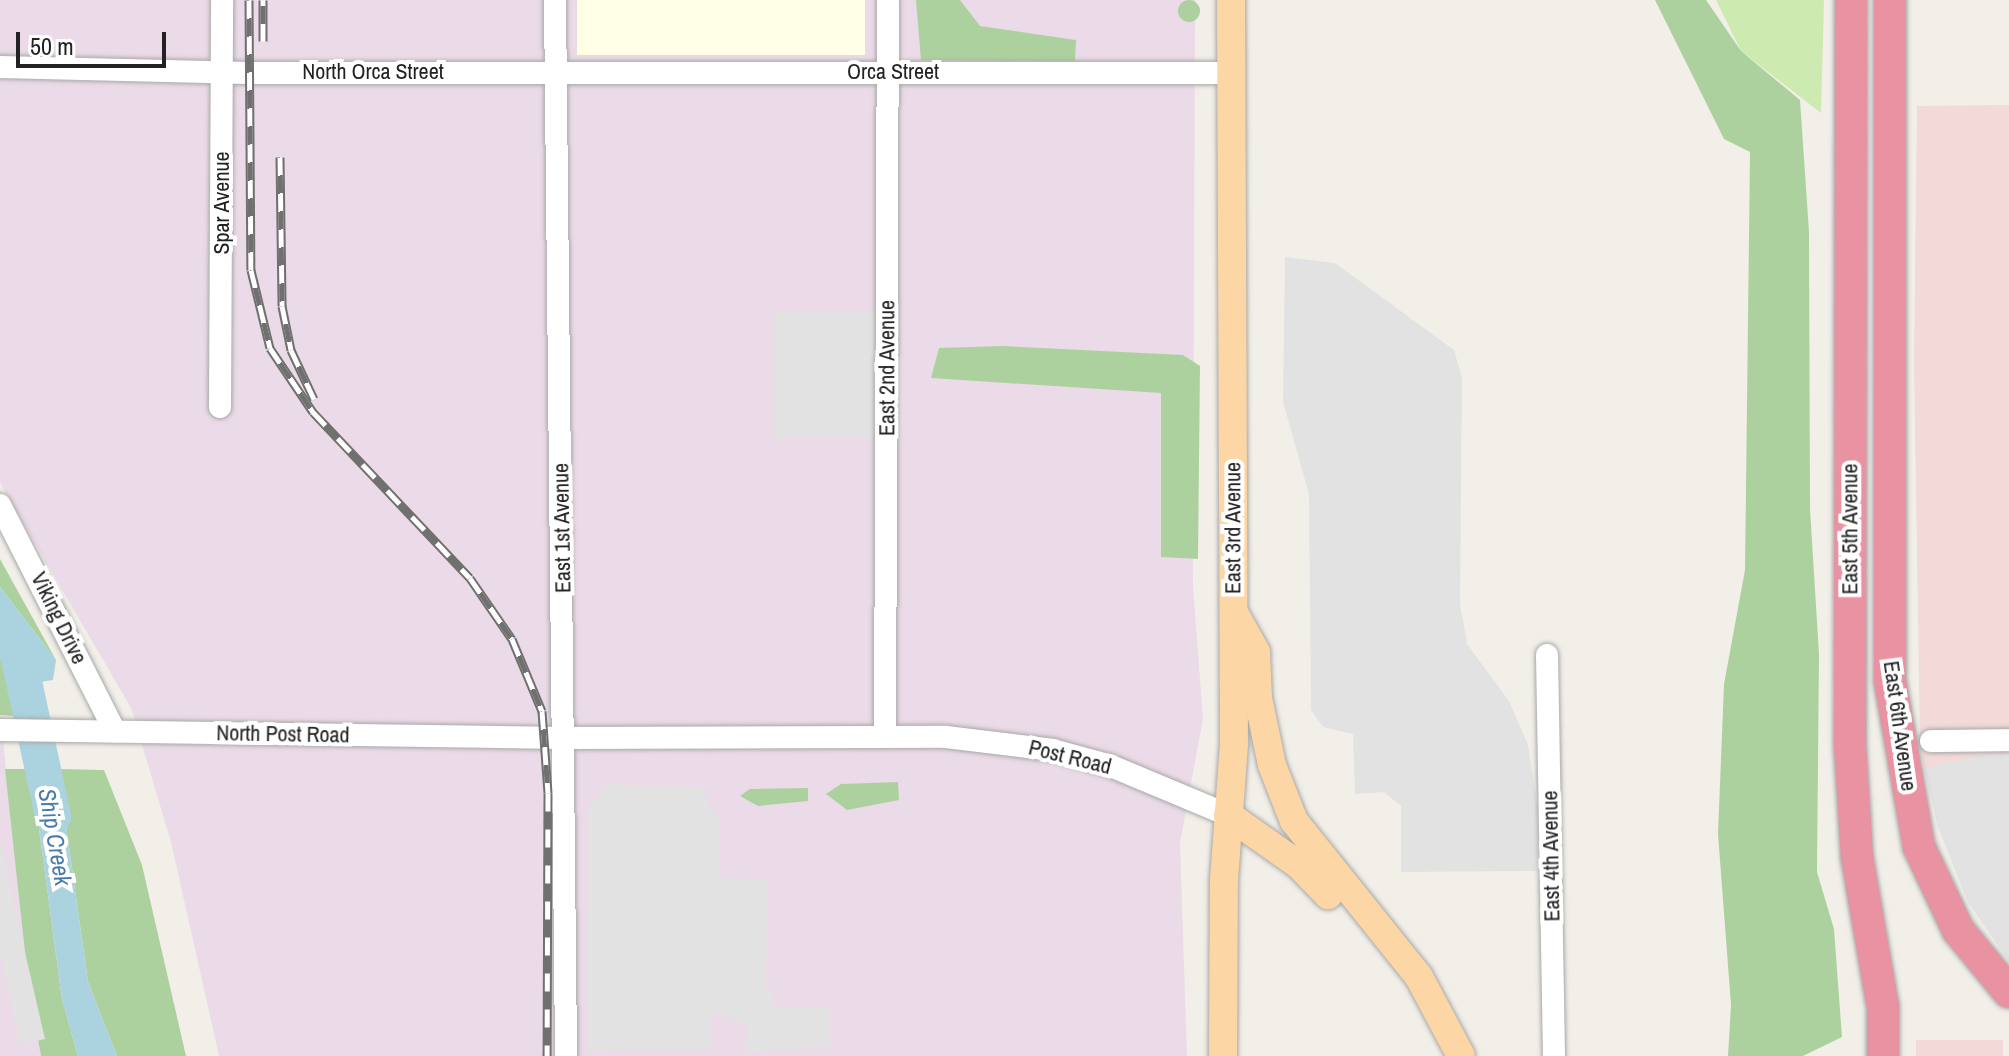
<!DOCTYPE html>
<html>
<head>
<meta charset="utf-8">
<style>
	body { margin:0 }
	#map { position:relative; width:2009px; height:1056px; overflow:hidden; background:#f2efe9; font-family:"Archivo Narrow",sans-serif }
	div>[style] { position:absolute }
	.commercial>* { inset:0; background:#f2dad9; transform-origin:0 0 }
	.industrial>* { inset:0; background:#ebdbe8 }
	.education>* { inset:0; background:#ffffe5; transform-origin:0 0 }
	.grass>* { inset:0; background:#cdebb0 }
	.forest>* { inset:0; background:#add19e }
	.round { border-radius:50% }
	.parking>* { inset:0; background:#e2e2e2; transform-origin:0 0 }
	.water>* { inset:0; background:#aad3df }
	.river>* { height:36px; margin:-18px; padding:0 18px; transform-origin:18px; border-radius:18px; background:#aad3df }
	.roads { filter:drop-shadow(0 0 2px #a9a9a9) drop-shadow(0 0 2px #a9a9a9) }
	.minor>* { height:22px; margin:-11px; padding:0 11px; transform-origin:11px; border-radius:11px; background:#fff }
	.major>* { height:28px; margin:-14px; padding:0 14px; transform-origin:14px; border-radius:14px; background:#fcd6a4 }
	.highway>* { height:32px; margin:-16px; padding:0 16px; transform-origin:16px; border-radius:16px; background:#e892a2 }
	.rail>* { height:9px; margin-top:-4.5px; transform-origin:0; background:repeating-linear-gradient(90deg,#fff 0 18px,#707070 0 36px); box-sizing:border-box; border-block:2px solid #707070 }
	span { translate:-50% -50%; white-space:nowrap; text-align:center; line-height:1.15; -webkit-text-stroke:8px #fff; paint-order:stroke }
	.street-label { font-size:22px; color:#222 }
	.water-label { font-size:24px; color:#4a7aab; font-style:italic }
	.scale { position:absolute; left:16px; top:32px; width:150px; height:36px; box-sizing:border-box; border:4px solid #222; border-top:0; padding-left:10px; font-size:24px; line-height:28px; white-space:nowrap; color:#222; -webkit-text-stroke:6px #fff; paint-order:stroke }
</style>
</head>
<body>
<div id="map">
	<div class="commercial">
		<div style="clip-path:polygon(2009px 105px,2009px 961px,1968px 902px,1938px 827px,1920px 747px,1914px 364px,1917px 106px)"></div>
		<div style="left:1916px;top:1040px;width:87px;height:16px"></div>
	</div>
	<div class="industrial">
		<div style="clip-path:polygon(0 0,1195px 0,1193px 586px,1203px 719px,1180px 843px,1187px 1056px,219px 1056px,171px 842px,131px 708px,0 483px)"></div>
		<div style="clip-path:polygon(0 711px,30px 998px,41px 1056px,0 1056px)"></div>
	</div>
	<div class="education">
		<div style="left:577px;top:0;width:288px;height:55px"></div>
	</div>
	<div class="grass">
		<div style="clip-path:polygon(1716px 0,1824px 0,1821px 113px,1741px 51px)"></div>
	</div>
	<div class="forest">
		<div style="clip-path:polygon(916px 0,960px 0,980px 26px,1076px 40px,1075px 61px,921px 60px)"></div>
		<div style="clip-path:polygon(1655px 0,1706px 0,1741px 51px,1800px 100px,1809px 232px,1810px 509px,1819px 654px,1817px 872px,1834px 929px,1842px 1037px,1803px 1056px,1728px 1056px,1731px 1005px,1718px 834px,1724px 684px,1745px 570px,1750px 152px,1724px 139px)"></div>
		<div class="round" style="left:1178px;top:0;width:22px;height:22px"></div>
		<div style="clip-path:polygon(1002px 346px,1183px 355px,1200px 366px,1198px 559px,1161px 557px,1161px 393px,931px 378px,939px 348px)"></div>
		<div style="clip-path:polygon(0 559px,56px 660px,0 587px)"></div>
		<div style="clip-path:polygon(0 655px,12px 676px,15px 716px,0 715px)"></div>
		<div style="clip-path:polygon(5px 769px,31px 769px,62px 999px,78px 1056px,41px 1056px,30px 998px)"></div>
		<div style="clip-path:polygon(58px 769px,104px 770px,142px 865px,186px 1056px,117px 1056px,88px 982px)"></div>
		<div style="clip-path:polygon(898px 782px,899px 800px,847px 810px,826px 794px,841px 784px)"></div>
		<div style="clip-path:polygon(808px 788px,808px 801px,758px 806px,740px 796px,750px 789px)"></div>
	</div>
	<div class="parking">
		<div style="clip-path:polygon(1285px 257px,1335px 263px,1454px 350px,1462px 378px,1460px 604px,1467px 644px,1509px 701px,1528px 745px,1538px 810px,1537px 871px,1401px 872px,1401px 806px,1384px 792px,1355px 794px,1353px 734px,1323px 727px,1311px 710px,1309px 494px,1283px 402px)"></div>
		<div style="left:880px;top:312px;width:125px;height:106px;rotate:90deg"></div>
		<div style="clip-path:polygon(1989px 754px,2009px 754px,2009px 961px,1968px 902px,1938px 827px,1924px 768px)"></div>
		<div style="clip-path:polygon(608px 784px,703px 787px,712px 812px,720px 817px,719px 878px,767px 879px,766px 989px,773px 989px,773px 1007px,830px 1007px,829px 1047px,746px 1052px,747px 1024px,711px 1010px,711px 1049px,587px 1051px,588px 809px)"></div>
		<div style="clip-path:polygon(0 844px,45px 1039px,20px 1045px,0 950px)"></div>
	</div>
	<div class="water">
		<div style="clip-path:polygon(0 587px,56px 660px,53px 680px,13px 686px,0 655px)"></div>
		<div style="clip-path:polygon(31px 769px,58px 769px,88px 982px,117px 1056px,78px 1056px,62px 999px)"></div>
	</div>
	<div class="river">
		<div style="left:0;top:622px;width:37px;rotate:61deg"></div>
		<div style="left:18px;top:654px;width:166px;rotate:77.8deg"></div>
	</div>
	<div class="roads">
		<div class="minor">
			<div style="left:555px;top:0;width:1056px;rotate:89.4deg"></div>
			<div style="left:0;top:67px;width:249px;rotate:1.4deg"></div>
			<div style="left:249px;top:73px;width:982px"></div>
			<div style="left:220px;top:407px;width:407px;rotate:-89.7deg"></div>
			<div style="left:0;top:505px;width:254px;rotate:63.1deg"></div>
			<div style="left:1547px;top:655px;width:401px;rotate:89deg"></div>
			<div style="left:0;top:730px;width:565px;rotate:0.81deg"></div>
			<div style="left:565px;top:738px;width:381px;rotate:-0.2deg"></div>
			<div style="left:946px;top:737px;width:108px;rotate:6.9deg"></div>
			<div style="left:1053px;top:750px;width:60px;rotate:15.4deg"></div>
			<div style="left:1111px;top:766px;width:127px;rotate:22.7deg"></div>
			<div style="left:885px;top:735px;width:735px;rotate:-89.77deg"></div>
			<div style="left:1931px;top:741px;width:78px;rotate:-0.7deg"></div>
		</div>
		<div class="major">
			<div style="left:1236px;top:616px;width:41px;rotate:60.9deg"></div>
			<div style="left:1256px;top:652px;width:46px;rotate:87.5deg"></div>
			<div style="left:1258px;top:698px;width:68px;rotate:78.2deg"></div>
			<div style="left:1272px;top:765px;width:60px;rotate:68.6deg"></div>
			<div style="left:1294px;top:821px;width:200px;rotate:51.3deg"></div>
			<div style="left:1419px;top:977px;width:89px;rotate:62deg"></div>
			<div style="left:1228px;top:815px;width:87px;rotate:35.2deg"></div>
			<div style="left:1299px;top:865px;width:42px;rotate:46deg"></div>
			<div style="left:1223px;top:1056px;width:176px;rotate:-89.7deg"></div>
			<div style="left:1224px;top:880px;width:135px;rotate:-85.8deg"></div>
			<div style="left:1234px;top:745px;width:745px;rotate:-90.23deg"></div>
		</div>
		<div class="highway">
			<div style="left:1851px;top:0;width:746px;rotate:90.08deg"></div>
			<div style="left:1850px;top:746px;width:111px;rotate:86.4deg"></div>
			<div style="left:1857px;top:857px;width:152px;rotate:80.2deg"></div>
			<div style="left:1883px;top:1007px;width:49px;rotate:90deg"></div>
			<div style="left:1890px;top:0;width:681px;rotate:90deg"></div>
			<div style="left:1890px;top:681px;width:169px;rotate:80.1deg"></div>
			<div style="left:1919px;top:847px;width:92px;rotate:64.8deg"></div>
			<div style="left:1958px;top:930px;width:80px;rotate:50.6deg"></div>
		</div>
	</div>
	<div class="rail">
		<div style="left:249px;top:0;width:270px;rotate:89.6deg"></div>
		<div style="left:251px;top:270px;width:80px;rotate:76.3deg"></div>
		<div style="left:270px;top:348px;width:77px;rotate:56.1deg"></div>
		<div style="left:313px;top:412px;width:228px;rotate:46.6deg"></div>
		<div style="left:470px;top:578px;width:74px;rotate:55.5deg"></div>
		<div style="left:512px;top:639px;width:78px;rotate:67.4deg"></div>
		<div style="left:542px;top:711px;width:82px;rotate:85.8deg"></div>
		<div style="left:548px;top:793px;width:263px;rotate:90.2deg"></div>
		<div style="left:263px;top:41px;width:41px;rotate:-90deg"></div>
		<div style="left:280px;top:157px;width:149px;rotate:89.2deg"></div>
		<div style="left:282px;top:306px;width:45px;rotate:78.4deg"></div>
		<div style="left:291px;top:350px;width:54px;rotate:64.9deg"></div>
	</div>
	<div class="street-label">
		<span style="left:373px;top:72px">North Orca Street</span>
		<span style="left:893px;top:72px">Orca Street</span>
		<span style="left:222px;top:203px;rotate:-90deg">Spar Avenue</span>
		<span style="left:887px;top:368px;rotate:-90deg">East 2nd Avenue</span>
		<span style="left:562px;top:528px;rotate:-91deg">East 1st Avenue</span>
		<span style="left:1233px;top:528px;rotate:-90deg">East 3rd Avenue</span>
		<span style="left:1850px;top:529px;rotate:-90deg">East 5th Avenue</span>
		<span style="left:59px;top:618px;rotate:64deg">Viking Drive</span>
		<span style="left:1900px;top:726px;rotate:82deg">East 6th Avenue</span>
		<span style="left:283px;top:734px;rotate:1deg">North Post Road</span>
		<span style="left:1070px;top:757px;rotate:14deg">Post Road</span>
		<span style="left:1551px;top:856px;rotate:-91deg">East 4th Avenue</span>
	</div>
	<div class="water-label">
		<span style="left:55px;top:837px;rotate:80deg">Ship Creek</span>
	</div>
	<div class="scale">50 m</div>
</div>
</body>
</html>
